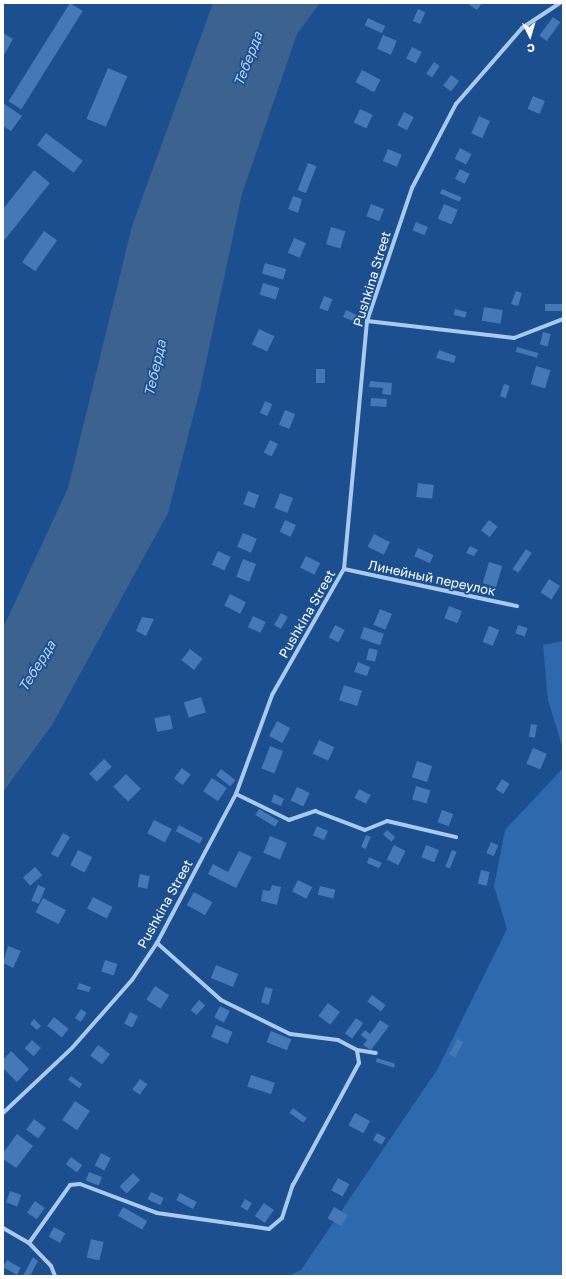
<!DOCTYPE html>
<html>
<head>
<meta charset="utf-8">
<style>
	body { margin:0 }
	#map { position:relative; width:566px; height:1279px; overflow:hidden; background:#1b4f8f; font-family:"Golos Text",sans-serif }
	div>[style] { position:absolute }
	.green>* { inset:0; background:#2e69ad }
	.water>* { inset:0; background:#3c6290 }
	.building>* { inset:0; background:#4478b7; transform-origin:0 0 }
	.minor>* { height:4px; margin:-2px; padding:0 2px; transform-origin:2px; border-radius:2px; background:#a9c9ee }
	span { translate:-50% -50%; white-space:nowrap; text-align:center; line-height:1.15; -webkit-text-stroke:3.5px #1b4f8f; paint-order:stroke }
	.street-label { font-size:13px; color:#fff }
	.water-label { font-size:14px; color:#b5d3f5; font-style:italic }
	.frame { position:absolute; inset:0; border:4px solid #fff; pointer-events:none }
	.north { position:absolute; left:510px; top:16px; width:40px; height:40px; -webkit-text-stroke:3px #1b4f8f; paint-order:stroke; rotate:175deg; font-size:11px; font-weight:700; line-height:16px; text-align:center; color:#fff }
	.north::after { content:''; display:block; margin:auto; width:14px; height:18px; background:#fff; clip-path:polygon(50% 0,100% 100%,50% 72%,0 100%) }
</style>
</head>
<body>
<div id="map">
	<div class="green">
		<div style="clip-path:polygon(563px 641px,563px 749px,548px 700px,543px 645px)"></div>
		<div style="clip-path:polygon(563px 768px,563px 1276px,288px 1276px,301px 1270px,437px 1070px,507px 929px,494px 886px,505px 830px)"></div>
	</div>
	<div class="water">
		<div style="clip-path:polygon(213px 3px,320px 3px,297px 34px,242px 194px,200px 390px,168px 513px,52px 725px,3px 792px,3px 628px,68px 488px,132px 226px)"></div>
	</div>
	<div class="building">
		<div style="left:70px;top:3px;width:15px;height:116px;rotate:32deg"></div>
		<div style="clip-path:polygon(467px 3px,482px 3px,477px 10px)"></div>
		<div style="left:418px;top:9px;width:8px;height:13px;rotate:23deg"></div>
		<div style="left:553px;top:17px;width:9px;height:23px;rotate:36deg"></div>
		<div style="left:368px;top:18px;width:19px;height:8px;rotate:25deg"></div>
		<div style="clip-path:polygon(3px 33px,13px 39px,3px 57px)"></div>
		<div style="left:383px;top:35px;width:15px;height:15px;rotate:23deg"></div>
		<div style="left:412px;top:47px;width:11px;height:13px;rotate:27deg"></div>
		<div style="left:434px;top:62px;width:7px;height:14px;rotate:34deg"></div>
		<div style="left:108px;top:68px;width:21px;height:55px;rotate:23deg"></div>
		<div style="left:362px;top:70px;width:21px;height:14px;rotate:28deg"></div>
		<div style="left:451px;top:75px;width:10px;height:13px;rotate:37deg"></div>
		<div style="left:533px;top:96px;width:13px;height:14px;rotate:23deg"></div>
		<div style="clip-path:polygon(3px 103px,22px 116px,11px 131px,3px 126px)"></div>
		<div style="left:360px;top:109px;width:14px;height:15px;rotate:25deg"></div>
		<div style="left:404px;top:112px;width:11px;height:15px;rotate:27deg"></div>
		<div style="left:479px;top:116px;width:12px;height:19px;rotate:24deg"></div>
		<div style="left:46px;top:133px;width:46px;height:15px;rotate:37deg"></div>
		<div style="left:460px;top:148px;width:13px;height:12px;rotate:27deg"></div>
		<div style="left:388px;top:149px;width:15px;height:13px;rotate:23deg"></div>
		<div style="left:308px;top:163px;width:9px;height:29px;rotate:21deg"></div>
		<div style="left:460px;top:169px;width:11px;height:11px;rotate:27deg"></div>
		<div style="clip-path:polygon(34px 170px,50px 183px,3px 242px,3px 209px)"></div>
		<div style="left:442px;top:189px;width:21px;height:5px;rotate:23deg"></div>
		<div style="clip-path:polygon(293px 196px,302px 199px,298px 213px,288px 209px)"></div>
		<div style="left:371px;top:204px;width:14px;height:13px;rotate:21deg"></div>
		<div style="left:444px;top:204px;width:15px;height:16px;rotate:23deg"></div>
		<div style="left:416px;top:222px;width:13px;height:9px;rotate:23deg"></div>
		<div style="left:331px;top:227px;width:15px;height:18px;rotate:16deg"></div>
		<div style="left:44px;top:231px;width:16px;height:38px;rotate:35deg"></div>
		<div style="left:294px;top:238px;width:13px;height:16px;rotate:23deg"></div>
		<div style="left:265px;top:263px;width:22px;height:11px;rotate:16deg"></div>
		<div style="left:263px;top:283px;width:17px;height:12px;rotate:17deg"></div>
		<div style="clip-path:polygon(516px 291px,522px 293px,518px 306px,511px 304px)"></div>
		<div style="left:324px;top:296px;width:9px;height:13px;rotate:21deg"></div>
		<div style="left:563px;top:304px;width:7px;height:18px;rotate:90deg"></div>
		<div style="left:484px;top:307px;width:19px;height:14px;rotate:9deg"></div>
		<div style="left:455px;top:309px;width:12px;height:6px;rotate:14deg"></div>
		<div style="clip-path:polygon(346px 310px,361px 317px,358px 323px,343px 317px)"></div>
		<div style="left:259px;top:329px;width:17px;height:17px;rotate:25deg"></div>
		<div style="left:543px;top:332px;width:8px;height:13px;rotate:14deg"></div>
		<div style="left:517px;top:347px;width:22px;height:5px;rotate:16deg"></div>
		<div style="clip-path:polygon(439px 350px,456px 356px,454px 363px,436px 358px)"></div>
		<div style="left:536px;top:366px;width:15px;height:19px;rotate:16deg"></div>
		<div style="left:316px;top:369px;width:9px;height:14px"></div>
		<div style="clip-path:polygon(370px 381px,392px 383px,391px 395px,382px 394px,383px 388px,369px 387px)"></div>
		<div style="left:504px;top:384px;width:6px;height:13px;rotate:18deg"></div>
		<div style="left:371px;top:398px;width:16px;height:8px;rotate:4deg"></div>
		<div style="left:265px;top:401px;width:8px;height:13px;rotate:23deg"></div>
		<div style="left:285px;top:410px;width:11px;height:16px;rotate:22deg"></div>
		<div style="left:270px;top:440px;width:9px;height:14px;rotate:27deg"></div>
		<div style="left:418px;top:483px;width:16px;height:14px;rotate:7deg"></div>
		<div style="left:248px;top:491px;width:12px;height:14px;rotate:20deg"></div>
		<div style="left:280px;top:493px;width:14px;height:16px;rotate:21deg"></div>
		<div style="left:285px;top:520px;width:12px;height:13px;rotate:24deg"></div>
		<div style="left:489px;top:520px;width:11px;height:13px;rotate:38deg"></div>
		<div style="left:243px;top:533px;width:15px;height:15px;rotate:23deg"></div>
		<div style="left:374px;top:534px;width:18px;height:14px;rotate:27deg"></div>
		<div style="clip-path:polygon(470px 546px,478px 550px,474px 556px,466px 553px)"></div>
		<div style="left:418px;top:548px;width:17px;height:9px;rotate:24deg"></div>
		<div style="left:526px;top:549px;width:7px;height:24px;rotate:34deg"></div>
		<div style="left:218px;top:551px;width:14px;height:15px;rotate:25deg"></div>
		<div style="left:306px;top:556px;width:16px;height:13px;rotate:27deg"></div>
		<div style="left:243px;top:559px;width:14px;height:19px;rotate:21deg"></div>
		<div style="left:489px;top:562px;width:14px;height:22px;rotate:17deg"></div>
		<div style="left:549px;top:579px;width:13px;height:16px;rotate:32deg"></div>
		<div style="left:230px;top:594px;width:18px;height:13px;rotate:27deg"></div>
		<div style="left:449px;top:606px;width:14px;height:13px;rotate:21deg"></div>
		<div style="left:380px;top:609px;width:13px;height:17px;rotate:23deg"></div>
		<div style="left:281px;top:613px;width:8px;height:14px;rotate:30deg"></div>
		<div style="left:253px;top:616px;width:14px;height:12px;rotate:25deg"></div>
		<div style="clip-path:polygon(142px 617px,154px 619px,146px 636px,136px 631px)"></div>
		<div style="left:335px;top:625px;width:11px;height:14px;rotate:27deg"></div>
		<div style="left:518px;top:625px;width:10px;height:9px;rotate:17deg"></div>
		<div style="left:489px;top:626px;width:11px;height:17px;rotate:22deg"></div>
		<div style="left:364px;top:627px;width:21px;height:12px;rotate:19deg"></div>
		<div style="left:369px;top:648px;width:9px;height:12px;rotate:13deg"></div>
		<div style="left:190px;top:649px;width:16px;height:14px;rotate:38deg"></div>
		<div style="clip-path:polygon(358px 662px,370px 667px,367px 676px,354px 672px)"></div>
		<div style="left:344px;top:685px;width:19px;height:16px;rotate:18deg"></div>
		<div style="left:201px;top:697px;width:16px;height:18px;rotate:72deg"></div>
		<div style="left:170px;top:715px;width:14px;height:16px;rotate:78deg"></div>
		<div style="left:277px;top:721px;width:15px;height:17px;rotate:28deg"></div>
		<div style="left:531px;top:724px;width:6px;height:13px;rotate:9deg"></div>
		<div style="left:319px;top:740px;width:17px;height:15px;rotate:25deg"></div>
		<div style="left:270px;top:746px;width:14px;height:24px;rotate:21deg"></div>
		<div style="left:533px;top:748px;width:15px;height:17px;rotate:23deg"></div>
		<div style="left:104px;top:759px;width:11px;height:21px;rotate:45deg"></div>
		<div style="left:417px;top:761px;width:16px;height:17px;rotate:18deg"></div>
		<div style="left:182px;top:768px;width:11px;height:13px;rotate:38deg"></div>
		<div style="left:221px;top:769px;width:18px;height:8px;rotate:38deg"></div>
		<div style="left:126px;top:774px;width:21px;height:18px;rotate:45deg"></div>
		<div style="left:212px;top:778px;width:18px;height:16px;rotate:34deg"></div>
		<div style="left:502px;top:779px;width:9px;height:12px;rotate:32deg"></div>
		<div style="left:416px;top:786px;width:15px;height:14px;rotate:16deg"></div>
		<div style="left:297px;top:787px;width:14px;height:15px;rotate:25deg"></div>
		<div style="left:359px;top:789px;width:13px;height:10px;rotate:27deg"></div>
		<div style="clip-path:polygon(274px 794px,284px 799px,281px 806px,271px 802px)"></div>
		<div style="left:259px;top:809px;width:23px;height:7px;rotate:31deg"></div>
		<div style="left:442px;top:810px;width:12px;height:13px;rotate:20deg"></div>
		<div style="left:154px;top:820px;width:20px;height:15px;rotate:27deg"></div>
		<div style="left:179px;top:825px;width:27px;height:7px;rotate:28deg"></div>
		<div style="left:317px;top:826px;width:12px;height:10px;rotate:24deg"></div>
		<div style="left:387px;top:830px;width:11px;height:6px;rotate:41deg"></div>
		<div style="left:63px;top:833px;width:8px;height:24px;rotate:30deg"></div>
		<div style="left:366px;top:835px;width:5px;height:13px;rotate:22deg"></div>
		<div style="left:270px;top:836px;width:18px;height:18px;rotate:22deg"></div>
		<div style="left:491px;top:842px;width:8px;height:12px;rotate:23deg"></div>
		<div style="left:394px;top:845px;width:13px;height:16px;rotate:27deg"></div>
		<div style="left:426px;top:845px;width:14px;height:13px;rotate:21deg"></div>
		<div style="left:78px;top:850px;width:16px;height:17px;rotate:27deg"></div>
		<div style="left:452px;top:850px;width:5px;height:18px;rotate:22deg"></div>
		<div style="clip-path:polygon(239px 851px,252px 857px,236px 888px,208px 874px,213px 864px,228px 872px)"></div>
		<div style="clip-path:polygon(369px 857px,382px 863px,379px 868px,367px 863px)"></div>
		<div style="left:35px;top:867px;width:11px;height:16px;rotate:49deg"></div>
		<div style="left:481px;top:870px;width:9px;height:14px;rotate:13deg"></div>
		<div style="left:140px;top:874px;width:10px;height:13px;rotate:11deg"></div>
		<div style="left:298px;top:880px;width:16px;height:13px;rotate:27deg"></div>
		<div style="left:38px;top:885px;width:8px;height:17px;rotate:23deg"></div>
		<div style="clip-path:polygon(272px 885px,281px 887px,277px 905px,261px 901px,263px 890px,270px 891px)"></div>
		<div style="left:320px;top:886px;width:16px;height:9px;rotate:14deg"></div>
		<div style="left:194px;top:892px;width:21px;height:15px;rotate:29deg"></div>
		<div style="left:93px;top:897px;width:22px;height:13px;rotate:27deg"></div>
		<div style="left:43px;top:898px;width:26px;height:16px;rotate:28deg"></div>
		<div style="clip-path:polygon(8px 946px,21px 951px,13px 968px,3px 963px)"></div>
		<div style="left:105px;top:960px;width:13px;height:12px;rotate:18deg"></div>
		<div style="left:216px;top:965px;width:24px;height:14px;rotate:22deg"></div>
		<div style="clip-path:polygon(79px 983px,91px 987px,89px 992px,77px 989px)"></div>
		<div style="left:155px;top:986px;width:17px;height:16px;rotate:33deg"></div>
		<div style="left:265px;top:987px;width:8px;height:16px;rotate:14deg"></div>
		<div style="left:372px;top:995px;width:17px;height:8px;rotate:36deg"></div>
		<div style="left:199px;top:1000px;width:8px;height:13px;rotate:40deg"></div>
		<div style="left:328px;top:1003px;width:15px;height:16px;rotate:37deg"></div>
		<div style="left:220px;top:1006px;width:11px;height:13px;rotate:27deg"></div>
		<div style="left:81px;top:1009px;width:7px;height:11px;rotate:34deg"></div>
		<div style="left:130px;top:1012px;width:9px;height:13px;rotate:27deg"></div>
		<div style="left:54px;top:1017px;width:19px;height:11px;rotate:39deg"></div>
		<div style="left:356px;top:1018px;width:9px;height:19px;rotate:36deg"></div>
		<div style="clip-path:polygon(34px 1019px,41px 1026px,37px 1030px,30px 1024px)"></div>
		<div style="clip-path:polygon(380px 1020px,389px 1026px,371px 1050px,363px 1045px,367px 1040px,361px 1035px,365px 1030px,370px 1034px)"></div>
		<div style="left:216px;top:1025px;width:18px;height:13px;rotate:22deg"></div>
		<div style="left:271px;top:1031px;width:22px;height:12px;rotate:22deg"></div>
		<div style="left:457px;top:1039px;width:7px;height:17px;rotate:27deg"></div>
		<div style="left:32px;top:1040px;width:12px;height:11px;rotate:42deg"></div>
		<div style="left:98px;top:1045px;width:15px;height:13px;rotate:37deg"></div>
		<div style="clip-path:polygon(11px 1051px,29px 1069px,17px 1082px,3px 1068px,3px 1060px)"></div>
		<div style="left:377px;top:1058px;width:19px;height:4px;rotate:18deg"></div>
		<div style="left:251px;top:1075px;width:25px;height:12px;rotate:18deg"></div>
		<div style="left:71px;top:1076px;width:14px;height:5px;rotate:36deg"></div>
		<div style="left:140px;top:1079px;width:9px;height:13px;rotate:36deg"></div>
		<div style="left:75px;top:1101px;width:18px;height:23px;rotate:34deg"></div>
		<div style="left:293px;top:1108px;width:17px;height:6px;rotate:36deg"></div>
		<div style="left:355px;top:1113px;width:17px;height:14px;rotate:28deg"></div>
		<div style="left:34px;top:1119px;width:15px;height:13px;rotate:37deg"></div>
		<div style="left:377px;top:1133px;width:10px;height:8px;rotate:29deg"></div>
		<div style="clip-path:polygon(17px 1134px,33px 1146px,16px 1168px,3px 1159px,3px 1153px)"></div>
		<div style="left:101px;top:1153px;width:11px;height:14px;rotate:27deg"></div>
		<div style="left:71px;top:1157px;width:14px;height:9px;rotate:36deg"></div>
		<div style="left:89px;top:1172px;width:14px;height:9px;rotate:21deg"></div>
		<div style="left:133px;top:1173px;width:10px;height:19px;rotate:45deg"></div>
		<div style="left:338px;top:1178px;width:13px;height:14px;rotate:29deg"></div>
		<div style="left:10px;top:1191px;width:12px;height:12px;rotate:20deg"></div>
		<div style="left:151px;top:1192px;width:14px;height:8px;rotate:25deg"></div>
		<div style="left:180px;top:1193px;width:19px;height:8px;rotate:28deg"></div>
		<div style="left:245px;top:1199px;width:8px;height:9px;rotate:30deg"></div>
		<div style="left:35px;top:1201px;width:12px;height:14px;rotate:35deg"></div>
		<div style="left:264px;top:1203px;width:12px;height:16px;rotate:35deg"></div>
		<div style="left:123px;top:1207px;width:28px;height:10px;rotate:30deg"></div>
		<div style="left:334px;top:1207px;width:16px;height:13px;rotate:30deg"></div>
		<div style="left:54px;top:1227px;width:13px;height:11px;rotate:29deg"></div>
		<div style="left:91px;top:1239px;width:13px;height:19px;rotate:13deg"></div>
		<div style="clip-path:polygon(33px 1257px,38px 1261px,30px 1276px,23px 1276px)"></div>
		<div style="left:7px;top:1260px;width:16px;height:8px;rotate:30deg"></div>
	</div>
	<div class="minor">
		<div style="left:367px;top:321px;width:148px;rotate:6.6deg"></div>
		<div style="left:514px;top:338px;width:53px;rotate:-21.2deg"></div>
		<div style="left:344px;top:569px;width:177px;rotate:12.1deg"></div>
		<div style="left:236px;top:794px;width:59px;rotate:26.1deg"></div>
		<div style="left:289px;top:820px;width:28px;rotate:-19deg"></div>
		<div style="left:315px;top:811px;width:53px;rotate:20.8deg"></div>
		<div style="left:365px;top:830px;width:24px;rotate:-22deg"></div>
		<div style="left:387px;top:821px;width:71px;rotate:13.1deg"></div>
		<div style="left:357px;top:1050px;width:19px;rotate:9deg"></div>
		<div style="left:3px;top:1113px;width:95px;rotate:-43.3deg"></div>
		<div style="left:72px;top:1048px;width:91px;rotate:-48.6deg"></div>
		<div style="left:132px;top:980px;width:45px;rotate:-56deg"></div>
		<div style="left:157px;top:943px;width:169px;rotate:-62.1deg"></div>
		<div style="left:236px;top:794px;width:105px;rotate:-70deg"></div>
		<div style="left:272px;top:695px;width:145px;rotate:-60.3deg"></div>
		<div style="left:344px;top:569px;width:249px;rotate:-84.7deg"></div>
		<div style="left:367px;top:321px;width:140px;rotate:-71.3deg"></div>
		<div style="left:412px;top:188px;width:95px;rotate:-62.4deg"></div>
		<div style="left:456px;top:104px;width:101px;rotate:-49deg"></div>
		<div style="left:522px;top:28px;width:45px;rotate:-33.3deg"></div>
		<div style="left:3px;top:1228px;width:30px;rotate:30deg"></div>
		<div style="left:29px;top:1243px;width:32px;rotate:46deg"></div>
		<div style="left:51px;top:1266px;width:11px;rotate:68deg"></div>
		<div style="left:29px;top:1243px;width:71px;rotate:-54.7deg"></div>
		<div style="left:70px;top:1185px;width:10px;rotate:-6deg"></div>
		<div style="left:80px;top:1184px;width:82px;rotate:20.6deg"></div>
		<div style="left:157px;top:1213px;width:113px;rotate:8.1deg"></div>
		<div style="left:269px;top:1229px;width:17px;rotate:-40deg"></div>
		<div style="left:282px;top:1218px;width:35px;rotate:-72deg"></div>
		<div style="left:293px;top:1185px;width:139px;rotate:-61.6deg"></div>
		<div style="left:359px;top:1063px;width:13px;rotate:-99deg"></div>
		<div style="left:357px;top:1050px;width:21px;rotate:-152deg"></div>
		<div style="left:338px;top:1040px;width:48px;rotate:-172.9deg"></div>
		<div style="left:290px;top:1034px;width:77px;rotate:-153.8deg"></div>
		<div style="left:221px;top:1000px;width:86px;rotate:-138.3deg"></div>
	</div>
	<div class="street-label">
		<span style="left:372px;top:279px;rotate:-73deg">Pushkina Street</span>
		<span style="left:432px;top:578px;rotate:12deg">Линейный переулок</span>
		<span style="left:307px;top:614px;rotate:-60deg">Pushkina Street</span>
		<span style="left:165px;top:904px;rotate:-61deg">Pushkina Street</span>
	</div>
	<div class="water-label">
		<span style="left:248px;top:59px;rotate:-69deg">Теберда</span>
		<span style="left:155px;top:368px;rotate:-77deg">Теберда</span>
		<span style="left:37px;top:666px;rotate:-58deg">Теберда</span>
	</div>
	<div class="frame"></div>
	<div class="north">С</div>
</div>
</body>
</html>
